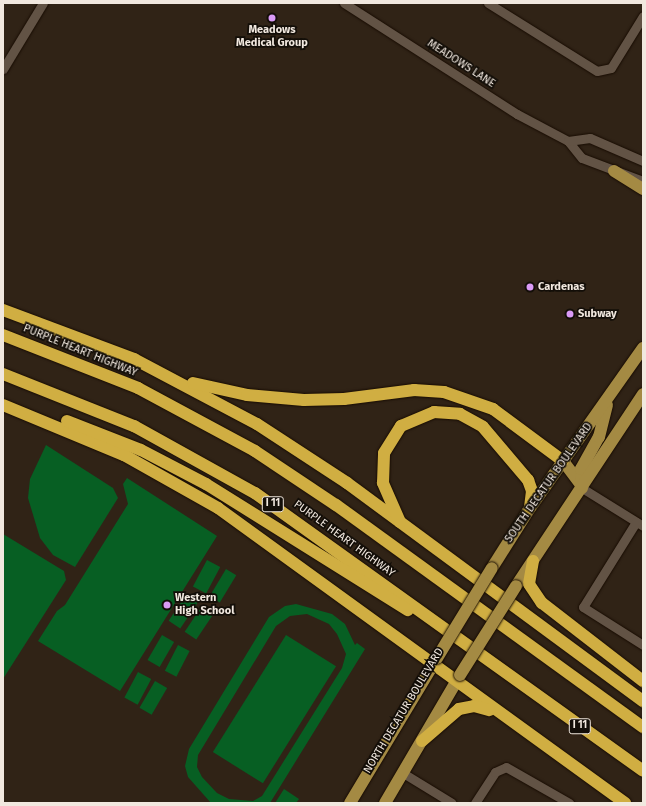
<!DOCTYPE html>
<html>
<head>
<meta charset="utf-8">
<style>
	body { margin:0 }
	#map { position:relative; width:646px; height:806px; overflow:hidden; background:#302316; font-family:"Fira Sans",sans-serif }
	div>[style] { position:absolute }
	.green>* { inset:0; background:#075f23; transform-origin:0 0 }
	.roads { filter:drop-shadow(0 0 1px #180c02) drop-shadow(0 0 1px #180c02) }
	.minor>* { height:9px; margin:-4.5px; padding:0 4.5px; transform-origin:4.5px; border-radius:4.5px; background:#625345 }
	.major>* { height:12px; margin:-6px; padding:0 6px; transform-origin:6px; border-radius:6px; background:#a48a43 }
	.highway>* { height:12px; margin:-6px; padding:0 6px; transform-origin:6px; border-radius:6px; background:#d0ae42 }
	.bridges { filter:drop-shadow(0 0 1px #180c02) drop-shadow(0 0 1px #180c02) }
	.major-bridge>* { height:12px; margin:-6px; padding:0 6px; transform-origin:6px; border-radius:6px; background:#a48a43 }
	.dots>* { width:11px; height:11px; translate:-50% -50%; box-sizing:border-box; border:2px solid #130e08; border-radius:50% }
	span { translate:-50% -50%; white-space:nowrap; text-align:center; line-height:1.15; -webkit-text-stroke:3.5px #130e08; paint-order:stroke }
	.shield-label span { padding:1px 3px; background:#130e08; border:1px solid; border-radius:3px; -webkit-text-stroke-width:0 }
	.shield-label { font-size:10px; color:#f1e8df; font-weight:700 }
	.poi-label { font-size:11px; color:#f1e8df; font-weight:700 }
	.left { translate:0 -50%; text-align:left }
	.street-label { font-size:11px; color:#f1e8df }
	.frame { position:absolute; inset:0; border:4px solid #f1e8df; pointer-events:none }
</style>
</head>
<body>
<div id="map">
	<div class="green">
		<div style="clip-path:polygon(46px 445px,113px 488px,118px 498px,75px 567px,53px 555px,40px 538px,28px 498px,30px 479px)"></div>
		<div style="clip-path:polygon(127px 478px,217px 536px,120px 691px,38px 641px,57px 611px,65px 605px,128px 504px,123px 484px)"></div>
		<div style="clip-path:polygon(3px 534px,64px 571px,66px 580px,3px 679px)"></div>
		<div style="left:207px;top:560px;width:15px;height:30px;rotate:28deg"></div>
		<div style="left:226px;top:569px;width:12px;height:32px;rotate:31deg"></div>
		<div style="left:186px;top:595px;width:14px;height:31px;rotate:34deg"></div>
		<div style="clip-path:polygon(evenodd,296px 604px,332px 614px,345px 624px,355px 645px,357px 643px,365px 649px,270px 803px,211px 803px,188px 777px,185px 766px,189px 749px,269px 617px,285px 606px,296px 604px,307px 614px,329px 624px,337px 634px,346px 654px,342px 668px,262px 796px,253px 801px,229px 799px,217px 793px,202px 777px,197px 767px,198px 755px,276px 626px,290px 616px,307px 614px)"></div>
		<div style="left:202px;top:606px;width:14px;height:31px;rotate:34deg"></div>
		<div style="left:162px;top:635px;width:14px;height:29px;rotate:30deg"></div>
		<div style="left:286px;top:635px;width:59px;height:138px;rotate:32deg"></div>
		<div style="left:178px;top:645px;width:13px;height:29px;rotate:27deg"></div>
		<div style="left:138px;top:672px;width:15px;height:29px;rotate:28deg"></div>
		<div style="left:155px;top:681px;width:14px;height:31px;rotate:30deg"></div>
		<div style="clip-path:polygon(284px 789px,299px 799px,296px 803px,275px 803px)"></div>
	</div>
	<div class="roads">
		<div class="minor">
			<div style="left:344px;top:3px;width:206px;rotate:32.7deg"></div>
			<div style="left:517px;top:114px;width:58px;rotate:27.9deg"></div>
			<div style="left:568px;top:141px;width:22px;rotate:51deg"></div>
			<div style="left:582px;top:158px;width:65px;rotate:20.7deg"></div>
			<div style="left:488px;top:3px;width:128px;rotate:32deg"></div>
			<div style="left:597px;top:71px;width:14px;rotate:-12deg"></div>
			<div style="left:611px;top:68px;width:61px;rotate:-58.4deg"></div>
			<div style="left:3px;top:69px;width:77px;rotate:-58.8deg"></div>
			<div style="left:568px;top:141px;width:22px;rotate:-8deg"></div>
			<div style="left:590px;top:138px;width:58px;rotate:23.5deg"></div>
			<div style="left:582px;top:488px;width:72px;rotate:31.9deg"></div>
			<div style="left:636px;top:522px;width:100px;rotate:121.9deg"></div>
			<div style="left:583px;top:607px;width:71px;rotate:32.3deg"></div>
			<div style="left:403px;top:773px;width:57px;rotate:31.5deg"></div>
			<div style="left:475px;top:803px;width:37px;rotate:-57deg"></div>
			<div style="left:495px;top:772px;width:12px;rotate:-24deg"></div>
			<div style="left:506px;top:767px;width:73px;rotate:29.7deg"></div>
		</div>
		<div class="major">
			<div style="left:614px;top:171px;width:34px;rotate:32deg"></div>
			<div style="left:563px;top:461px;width:30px;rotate:53deg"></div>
			<div style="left:582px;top:488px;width:19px;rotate:-93deg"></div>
			<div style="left:581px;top:469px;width:37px;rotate:-61deg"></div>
			<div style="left:599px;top:437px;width:33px;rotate:-76deg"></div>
			<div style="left:492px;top:568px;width:71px;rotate:-57.7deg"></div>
			<div style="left:530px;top:508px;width:196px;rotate:-54.8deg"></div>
			<div style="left:516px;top:586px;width:230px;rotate:-56.5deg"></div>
			<div style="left:350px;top:803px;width:169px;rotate:-59deg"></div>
			<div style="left:385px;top:803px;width:148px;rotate:-59.6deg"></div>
		</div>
		<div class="highway">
			<div style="left:3px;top:310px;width:140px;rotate:20.5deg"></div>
			<div style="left:134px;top:359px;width:139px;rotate:27.9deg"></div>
			<div style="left:257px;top:424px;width:108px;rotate:33.2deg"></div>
			<div style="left:347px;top:483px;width:368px;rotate:36.4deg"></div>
			<div style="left:3px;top:335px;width:145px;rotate:21.4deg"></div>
			<div style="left:138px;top:388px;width:133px;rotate:28.3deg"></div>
			<div style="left:255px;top:451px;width:97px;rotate:33.7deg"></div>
			<div style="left:336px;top:505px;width:379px;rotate:35.9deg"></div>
			<div style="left:3px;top:374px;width:141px;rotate:21.7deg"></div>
			<div style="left:134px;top:426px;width:138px;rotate:29deg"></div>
			<div style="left:255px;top:493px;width:477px;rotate:35.6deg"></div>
			<div style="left:193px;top:383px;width:55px;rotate:12.5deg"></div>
			<div style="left:247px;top:395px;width:57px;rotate:5deg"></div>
			<div style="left:304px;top:400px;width:40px;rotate:-1.4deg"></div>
			<div style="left:344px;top:399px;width:71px;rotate:-7.3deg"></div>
			<div style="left:414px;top:390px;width:30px;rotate:4deg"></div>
			<div style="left:444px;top:392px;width:52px;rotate:19.1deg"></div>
			<div style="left:493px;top:409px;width:87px;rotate:36.6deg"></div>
			<div style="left:3px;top:405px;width:131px;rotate:22.5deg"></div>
			<div style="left:124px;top:455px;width:108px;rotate:29.4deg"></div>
			<div style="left:218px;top:508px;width:503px;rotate:35.94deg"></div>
			<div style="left:67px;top:421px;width:79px;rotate:21.4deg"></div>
			<div style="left:141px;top:450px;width:73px;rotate:27.6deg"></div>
			<div style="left:206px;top:484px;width:238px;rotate:32deg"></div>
			<div style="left:400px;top:522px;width:43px;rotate:-113.6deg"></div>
			<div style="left:383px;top:483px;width:30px;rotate:-88deg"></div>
			<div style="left:384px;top:453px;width:32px;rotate:-58deg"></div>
			<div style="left:401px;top:426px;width:36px;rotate:-23deg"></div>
			<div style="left:434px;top:412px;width:26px;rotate:4deg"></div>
			<div style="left:460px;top:414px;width:26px;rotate:29deg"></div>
			<div style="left:483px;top:427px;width:70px;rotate:49.7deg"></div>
			<div style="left:528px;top:480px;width:12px;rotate:70deg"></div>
			<div style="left:532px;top:491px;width:17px;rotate:97deg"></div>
			<div style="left:533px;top:561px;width:23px;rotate:100deg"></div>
			<div style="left:529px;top:584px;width:23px;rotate:56deg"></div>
			<div style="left:542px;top:603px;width:128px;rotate:37.7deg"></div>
			<div style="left:422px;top:741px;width:49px;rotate:-40.9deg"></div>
			<div style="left:459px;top:709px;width:15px;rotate:-11deg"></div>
			<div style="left:474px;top:706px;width:16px;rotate:15deg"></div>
		</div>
	</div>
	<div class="bridges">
		<div class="major-bridge">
			<div style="left:437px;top:658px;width:105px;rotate:-58.6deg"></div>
			<div style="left:460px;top:675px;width:105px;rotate:-57.8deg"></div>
		</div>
	</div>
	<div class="dots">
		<div style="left:272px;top:18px;background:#da9af6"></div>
		<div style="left:530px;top:287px;background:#da9af6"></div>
		<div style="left:570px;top:314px;background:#da9af6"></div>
		<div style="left:167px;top:605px;background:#da9af6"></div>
	</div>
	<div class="shield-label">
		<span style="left:273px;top:504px">I 11</span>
		<span style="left:580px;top:726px">I 11</span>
	</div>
	<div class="poi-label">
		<span style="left:272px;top:37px">Meadows<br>Medical Group</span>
		<span class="left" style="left:538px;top:287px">Cardenas</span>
		<span class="left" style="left:578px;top:314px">Subway</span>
		<span class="left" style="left:175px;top:605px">Western<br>High School</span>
	</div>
	<div class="street-label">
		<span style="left:461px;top:64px;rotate:33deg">MEADOWS LANE</span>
		<span style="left:80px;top:351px;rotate:22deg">PURPLE HEART HIGHWAY</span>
		<span style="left:549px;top:483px;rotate:-55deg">SOUTH DECATUR BOULEVARD</span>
		<span style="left:344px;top:539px;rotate:36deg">PURPLE HEART HIGHWAY</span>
		<span style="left:404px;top:711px;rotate:-59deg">NORTH DECATUR BOULEVARD</span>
	</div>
	<div class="frame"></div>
</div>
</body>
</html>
